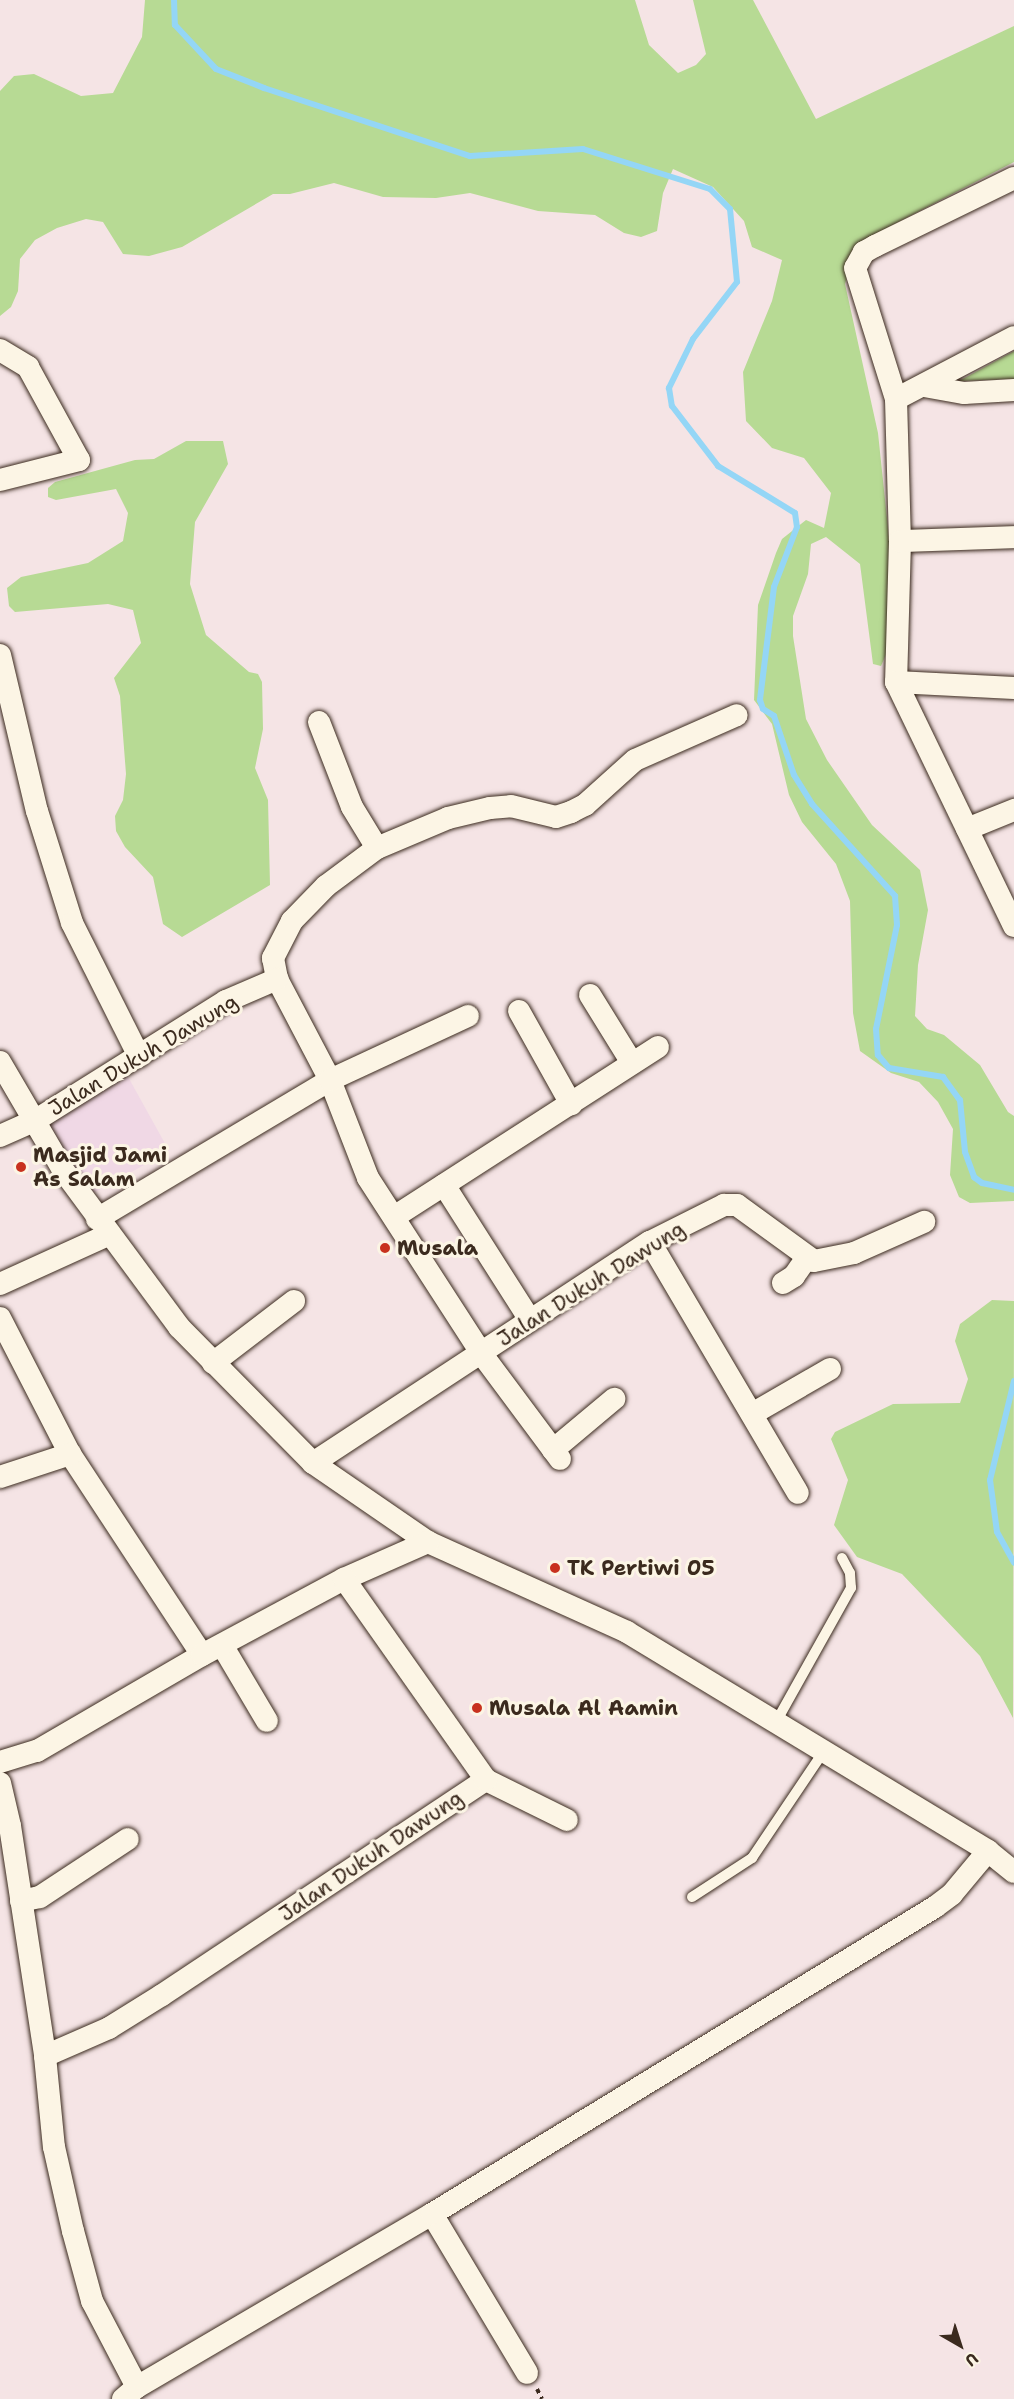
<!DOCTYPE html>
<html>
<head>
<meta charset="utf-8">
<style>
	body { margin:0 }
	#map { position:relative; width:1014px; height:2399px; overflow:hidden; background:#f5e4e5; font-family:"Shantell Sans",sans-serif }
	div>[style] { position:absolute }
	.built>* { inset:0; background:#f0d8e5; transform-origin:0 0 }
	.green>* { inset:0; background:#b7da94 }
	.stream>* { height:6px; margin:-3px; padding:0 3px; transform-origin:3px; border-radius:3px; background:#94d6f6 }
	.path>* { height:4px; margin-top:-2px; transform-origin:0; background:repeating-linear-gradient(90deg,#3b2a1e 0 4.5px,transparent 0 9px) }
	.roads { filter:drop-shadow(0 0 2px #3b2a1e) drop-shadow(0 0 2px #3b2a1e) }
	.lane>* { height:10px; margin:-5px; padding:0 5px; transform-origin:5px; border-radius:5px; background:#fcf5e5 }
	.street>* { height:22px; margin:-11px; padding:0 11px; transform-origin:11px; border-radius:11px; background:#fcf5e5 }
	.dots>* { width:16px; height:16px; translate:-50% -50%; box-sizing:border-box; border:3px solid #fcf5e5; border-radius:50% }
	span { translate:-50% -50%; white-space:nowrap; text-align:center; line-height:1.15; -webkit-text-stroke:6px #fcf5e5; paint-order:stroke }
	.street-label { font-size:21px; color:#3b2a1e }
	.poi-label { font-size:21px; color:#3b2a1e; font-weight:700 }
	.left { translate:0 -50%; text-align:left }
	.north { position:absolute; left:930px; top:2315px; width:60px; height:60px; -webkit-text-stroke:4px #fcf5e5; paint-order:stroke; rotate:141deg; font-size:16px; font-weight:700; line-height:24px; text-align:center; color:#3b2a1e }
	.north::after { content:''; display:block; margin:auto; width:21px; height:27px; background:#3b2a1e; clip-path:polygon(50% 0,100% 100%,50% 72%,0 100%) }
</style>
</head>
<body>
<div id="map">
	<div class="built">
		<div style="left:127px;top:1075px;width:87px;height:92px;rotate:61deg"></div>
	</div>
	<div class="green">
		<div style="clip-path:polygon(145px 0,635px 0,649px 45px,678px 73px,696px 65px,706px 54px,693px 0,753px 0,816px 119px,1014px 26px,1014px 162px,856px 244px,845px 284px,878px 433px,892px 566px,888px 650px,881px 666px,873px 664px,860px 564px,826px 537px,811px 544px,808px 574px,793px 616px,793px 636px,806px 719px,827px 760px,872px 825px,920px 870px,928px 910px,918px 965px,915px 1016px,927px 1029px,944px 1035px,980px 1065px,1008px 1112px,1014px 1116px,1014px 1201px,970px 1203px,959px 1197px,950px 1175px,953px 1129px,938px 1102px,919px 1082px,891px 1073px,860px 1051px,853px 1013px,850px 901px,836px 864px,802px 822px,789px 795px,772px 724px,754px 700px,758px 605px,776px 553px,782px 539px,806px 520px,824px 528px,831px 493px,804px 458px,772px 448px,746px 421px,743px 372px,772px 301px,782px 260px,752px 247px,744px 221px,713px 187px,673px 169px,663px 193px,657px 231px,641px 237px,624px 233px,595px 215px,538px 211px,470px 193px,436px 198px,383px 197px,334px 183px,290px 194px,273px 194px,182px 247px,149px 256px,123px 254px,103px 222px,86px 219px,57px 228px,35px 240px,20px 259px,18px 291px,11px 307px,0 316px,0 91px,14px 76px,34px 74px,81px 96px,113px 93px,142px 37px)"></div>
		<div style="clip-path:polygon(1014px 351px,1014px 379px,959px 381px)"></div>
		<div style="clip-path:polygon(186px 441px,223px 441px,228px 464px,195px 522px,190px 584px,206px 635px,249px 672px,258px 674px,262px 682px,263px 729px,255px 768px,268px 800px,270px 885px,182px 937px,163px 924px,153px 877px,125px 847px,116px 831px,115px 816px,123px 800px,126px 774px,120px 696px,114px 678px,141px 643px,133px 610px,108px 604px,15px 612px,9px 606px,7px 588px,21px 577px,88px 563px,123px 541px,128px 513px,116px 489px,56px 500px,48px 497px,48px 488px,55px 482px,135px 460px,154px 459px)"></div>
		<div style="clip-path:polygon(992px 1300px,1014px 1301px,1013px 1718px,980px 1656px,902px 1574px,857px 1557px,834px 1525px,848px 1480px,831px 1439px,835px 1432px,893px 1404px,960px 1403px,968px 1379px,955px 1341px,960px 1324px)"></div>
	</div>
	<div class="stream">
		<div style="left:174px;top:0;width:25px;rotate:88deg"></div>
		<div style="left:175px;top:25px;width:60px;rotate:47deg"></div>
		<div style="left:216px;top:69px;width:52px;rotate:21.6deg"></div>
		<div style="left:264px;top:88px;width:217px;rotate:18.3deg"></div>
		<div style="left:470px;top:156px;width:113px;rotate:-3.5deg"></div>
		<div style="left:583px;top:149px;width:133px;rotate:17.5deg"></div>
		<div style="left:710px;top:189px;width:28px;rotate:45deg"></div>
		<div style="left:730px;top:209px;width:73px;rotate:84.5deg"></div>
		<div style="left:737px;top:282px;width:72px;rotate:127.7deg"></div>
		<div style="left:693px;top:339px;width:55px;rotate:116.1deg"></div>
		<div style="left:669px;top:388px;width:18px;rotate:81deg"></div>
		<div style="left:672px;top:406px;width:76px;rotate:52.5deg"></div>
		<div style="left:718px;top:466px;width:90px;rotate:31.4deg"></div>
		<div style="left:795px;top:513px;width:14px;rotate:82deg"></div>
		<div style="left:797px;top:527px;width:64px;rotate:111deg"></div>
		<div style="left:774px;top:587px;width:114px;rotate:97.1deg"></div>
		<div style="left:760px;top:700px;width:9px;rotate:72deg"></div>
		<div style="left:763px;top:709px;width:13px;rotate:32deg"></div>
		<div style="left:774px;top:716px;width:62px;rotate:71.3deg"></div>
		<div style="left:794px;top:775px;width:34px;rotate:58deg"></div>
		<div style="left:812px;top:804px;width:124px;rotate:47.9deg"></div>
		<div style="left:895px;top:896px;width:29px;rotate:86deg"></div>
		<div style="left:897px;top:925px;width:106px;rotate:101.4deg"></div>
		<div style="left:876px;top:1029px;width:26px;rotate:86deg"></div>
		<div style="left:878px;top:1055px;width:17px;rotate:50deg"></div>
		<div style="left:889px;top:1068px;width:55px;rotate:9.5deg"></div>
		<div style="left:943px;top:1077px;width:29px;rotate:54deg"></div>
		<div style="left:960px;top:1100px;width:52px;rotate:84.5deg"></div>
		<div style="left:965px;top:1152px;width:27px;rotate:70deg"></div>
		<div style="left:974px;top:1177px;width:10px;rotate:37deg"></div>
		<div style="left:982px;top:1183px;width:33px;rotate:12deg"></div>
		<div style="left:1014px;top:1381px;width:102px;rotate:103.6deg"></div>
		<div style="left:990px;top:1480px;width:52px;rotate:82.3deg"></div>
		<div style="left:997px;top:1532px;width:35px;rotate:61deg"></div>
	</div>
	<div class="path">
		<div style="left:537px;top:2389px;width:11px;rotate:63deg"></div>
	</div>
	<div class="roads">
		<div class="lane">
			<div style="left:776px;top:1722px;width:154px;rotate:-60.8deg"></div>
			<div style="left:851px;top:1588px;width:15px;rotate:-94deg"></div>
			<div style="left:850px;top:1573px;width:17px;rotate:-118deg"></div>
			<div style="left:692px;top:1897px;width:72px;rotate:-33deg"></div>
			<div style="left:752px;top:1858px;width:129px;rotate:-56.1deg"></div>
		</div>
		<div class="street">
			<div style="left:1014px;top:178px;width:155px;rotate:153.9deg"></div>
			<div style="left:875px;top:246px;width:13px;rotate:151deg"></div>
			<div style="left:864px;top:252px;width:18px;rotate:119deg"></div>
			<div style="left:855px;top:268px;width:137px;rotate:72.6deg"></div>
			<div style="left:896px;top:399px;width:142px;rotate:88.4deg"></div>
			<div style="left:900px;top:541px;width:141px;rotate:91.6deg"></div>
			<div style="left:896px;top:682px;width:271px;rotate:64.2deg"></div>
			<div style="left:0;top:350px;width:33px;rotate:31deg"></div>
			<div style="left:28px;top:367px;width:106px;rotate:61.3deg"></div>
			<div style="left:79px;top:460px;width:81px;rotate:165.8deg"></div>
			<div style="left:924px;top:386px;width:41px;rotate:9.9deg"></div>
			<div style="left:964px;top:393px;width:50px;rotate:-3.4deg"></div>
			<div style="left:896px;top:399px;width:133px;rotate:-27.7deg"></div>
			<div style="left:900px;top:541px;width:114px;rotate:-2deg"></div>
			<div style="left:0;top:655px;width:160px;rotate:76.7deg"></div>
			<div style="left:37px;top:811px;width:117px;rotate:72.6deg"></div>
			<div style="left:72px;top:923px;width:149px;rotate:63.3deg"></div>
			<div style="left:896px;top:682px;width:118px;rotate:2.9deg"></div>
			<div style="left:319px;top:722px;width:91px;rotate:68.8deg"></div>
			<div style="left:352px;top:807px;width:48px;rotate:58.6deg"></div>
			<div style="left:377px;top:848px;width:64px;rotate:143.3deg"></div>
			<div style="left:326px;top:886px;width:49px;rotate:134.2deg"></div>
			<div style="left:292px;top:921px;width:42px;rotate:117.2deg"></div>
			<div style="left:273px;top:958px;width:21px;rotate:79deg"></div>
			<div style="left:277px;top:979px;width:114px;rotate:62.3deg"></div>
			<div style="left:330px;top:1080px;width:105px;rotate:68.8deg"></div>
			<div style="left:368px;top:1178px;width:208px;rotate:57.1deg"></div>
			<div style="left:481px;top:1353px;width:132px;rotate:53.3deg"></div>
			<div style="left:967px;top:829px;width:51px;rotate:-22deg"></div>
			<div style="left:377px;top:848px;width:77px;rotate:-22.9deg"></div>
			<div style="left:448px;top:818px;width:43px;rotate:-13.4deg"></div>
			<div style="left:490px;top:808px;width:21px;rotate:-5deg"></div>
			<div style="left:511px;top:806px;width:46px;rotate:13.7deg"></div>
			<div style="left:556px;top:817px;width:16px;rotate:-18deg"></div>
			<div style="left:571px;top:812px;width:16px;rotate:-27deg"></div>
			<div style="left:585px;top:805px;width:67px;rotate:-42deg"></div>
			<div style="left:635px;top:760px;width:111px;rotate:-23.8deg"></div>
			<div style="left:590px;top:995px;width:80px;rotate:58.3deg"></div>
			<div style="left:519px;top:1011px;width:107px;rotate:60.8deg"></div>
			<div style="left:0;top:1062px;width:125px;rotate:59.7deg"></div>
			<div style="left:63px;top:1170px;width:195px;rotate:53.5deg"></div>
			<div style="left:179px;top:1327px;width:191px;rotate:45.4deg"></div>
			<div style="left:313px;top:1463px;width:140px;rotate:34.5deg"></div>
			<div style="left:428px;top:1542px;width:218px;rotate:24.3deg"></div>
			<div style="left:627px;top:1632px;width:422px;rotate:31.2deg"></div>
			<div style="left:988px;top:1851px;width:33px;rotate:39deg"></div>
			<div style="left:0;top:1136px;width:39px;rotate:-24deg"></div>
			<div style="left:36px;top:1120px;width:224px;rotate:-32.1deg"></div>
			<div style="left:226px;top:1001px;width:56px;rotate:-23.3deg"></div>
			<div style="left:444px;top:1185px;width:160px;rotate:57.5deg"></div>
			<div style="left:394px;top:1217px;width:314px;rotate:-32.8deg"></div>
			<div style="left:97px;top:1219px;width:271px;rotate:-30.8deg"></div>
			<div style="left:330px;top:1080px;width:152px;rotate:-24.9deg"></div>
			<div style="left:650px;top:1242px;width:291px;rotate:59.5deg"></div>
			<div style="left:783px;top:1283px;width:13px;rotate:-32deg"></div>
			<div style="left:794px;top:1276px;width:21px;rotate:-55deg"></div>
			<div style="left:0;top:1284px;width:119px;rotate:-24.4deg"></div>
			<div style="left:0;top:1318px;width:153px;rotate:62.8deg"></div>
			<div style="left:70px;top:1454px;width:240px;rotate:56.7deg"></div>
			<div style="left:213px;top:1363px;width:102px;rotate:-37.4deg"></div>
			<div style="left:752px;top:1414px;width:90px;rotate:-30deg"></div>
			<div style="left:553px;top:1450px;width:80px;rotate:-39.9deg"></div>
			<div style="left:313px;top:1463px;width:403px;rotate:-33.3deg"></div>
			<div style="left:650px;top:1242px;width:83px;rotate:-26.6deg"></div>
			<div style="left:724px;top:1205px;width:13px"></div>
			<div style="left:737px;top:1205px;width:95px;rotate:36deg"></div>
			<div style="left:814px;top:1261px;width:41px;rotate:-11.3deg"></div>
			<div style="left:854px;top:1253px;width:77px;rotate:-23.9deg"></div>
			<div style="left:0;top:1477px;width:74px;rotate:-18.2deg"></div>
			<div style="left:222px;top:1645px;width:88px;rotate:59.4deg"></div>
			<div style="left:0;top:1762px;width:39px;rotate:-17deg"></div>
			<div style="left:37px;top:1751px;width:191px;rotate:-30.2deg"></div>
			<div style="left:202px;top:1655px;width:161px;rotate:-28.2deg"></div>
			<div style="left:344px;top:1579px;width:92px;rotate:-23.8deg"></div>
			<div style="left:486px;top:1780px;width:90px;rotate:26.3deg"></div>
			<div style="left:0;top:1783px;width:44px;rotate:76.9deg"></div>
			<div style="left:10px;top:1826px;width:233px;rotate:81.3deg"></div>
			<div style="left:45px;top:2056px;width:91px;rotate:84.4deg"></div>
			<div style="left:54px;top:2147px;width:86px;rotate:77.3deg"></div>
			<div style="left:73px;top:2231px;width:73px;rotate:74.8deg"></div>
			<div style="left:92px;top:2301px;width:97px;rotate:62.4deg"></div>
			<div style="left:21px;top:1901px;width:19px;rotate:-12deg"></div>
			<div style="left:40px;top:1897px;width:105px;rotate:-33.4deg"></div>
			<div style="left:45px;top:2056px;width:70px;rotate:-23.6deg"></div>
			<div style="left:109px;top:2028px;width:62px;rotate:-31.9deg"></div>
			<div style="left:162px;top:1995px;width:389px;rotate:-33.6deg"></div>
			<div style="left:486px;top:1780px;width:246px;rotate:-125.2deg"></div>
			<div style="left:432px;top:2214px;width:185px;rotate:59.1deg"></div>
			<div style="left:123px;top:2399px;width:18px;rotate:-41deg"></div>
			<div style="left:137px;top:2387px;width:342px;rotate:-30.4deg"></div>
			<div style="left:432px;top:2214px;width:589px;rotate:-31.4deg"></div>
			<div style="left:935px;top:1907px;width:21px;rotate:-37deg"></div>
			<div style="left:952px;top:1894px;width:56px;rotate:-50.1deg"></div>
		</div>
	</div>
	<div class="dots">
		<div style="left:21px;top:1167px;background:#c8321e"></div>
		<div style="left:385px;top:1248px;background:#c8321e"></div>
		<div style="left:555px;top:1568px;background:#c8321e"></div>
		<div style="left:477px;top:1708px;background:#c8321e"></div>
	</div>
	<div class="street-label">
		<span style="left:143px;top:1055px;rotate:-31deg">Jalan Dukuh Dawung</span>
		<span style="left:591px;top:1284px;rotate:-32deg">Jalan Dukuh Dawung</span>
		<span style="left:371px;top:1856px;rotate:-34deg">Jalan Dukuh Dawung</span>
	</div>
	<div class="poi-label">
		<span class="left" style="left:33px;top:1167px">Masjid Jami<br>As Salam</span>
		<span class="left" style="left:397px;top:1248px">Musala</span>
		<span class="left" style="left:567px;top:1568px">TK Pertiwi 05</span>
		<span class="left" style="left:489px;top:1708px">Musala Al Aamin</span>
	</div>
	<div class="north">U</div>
</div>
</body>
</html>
